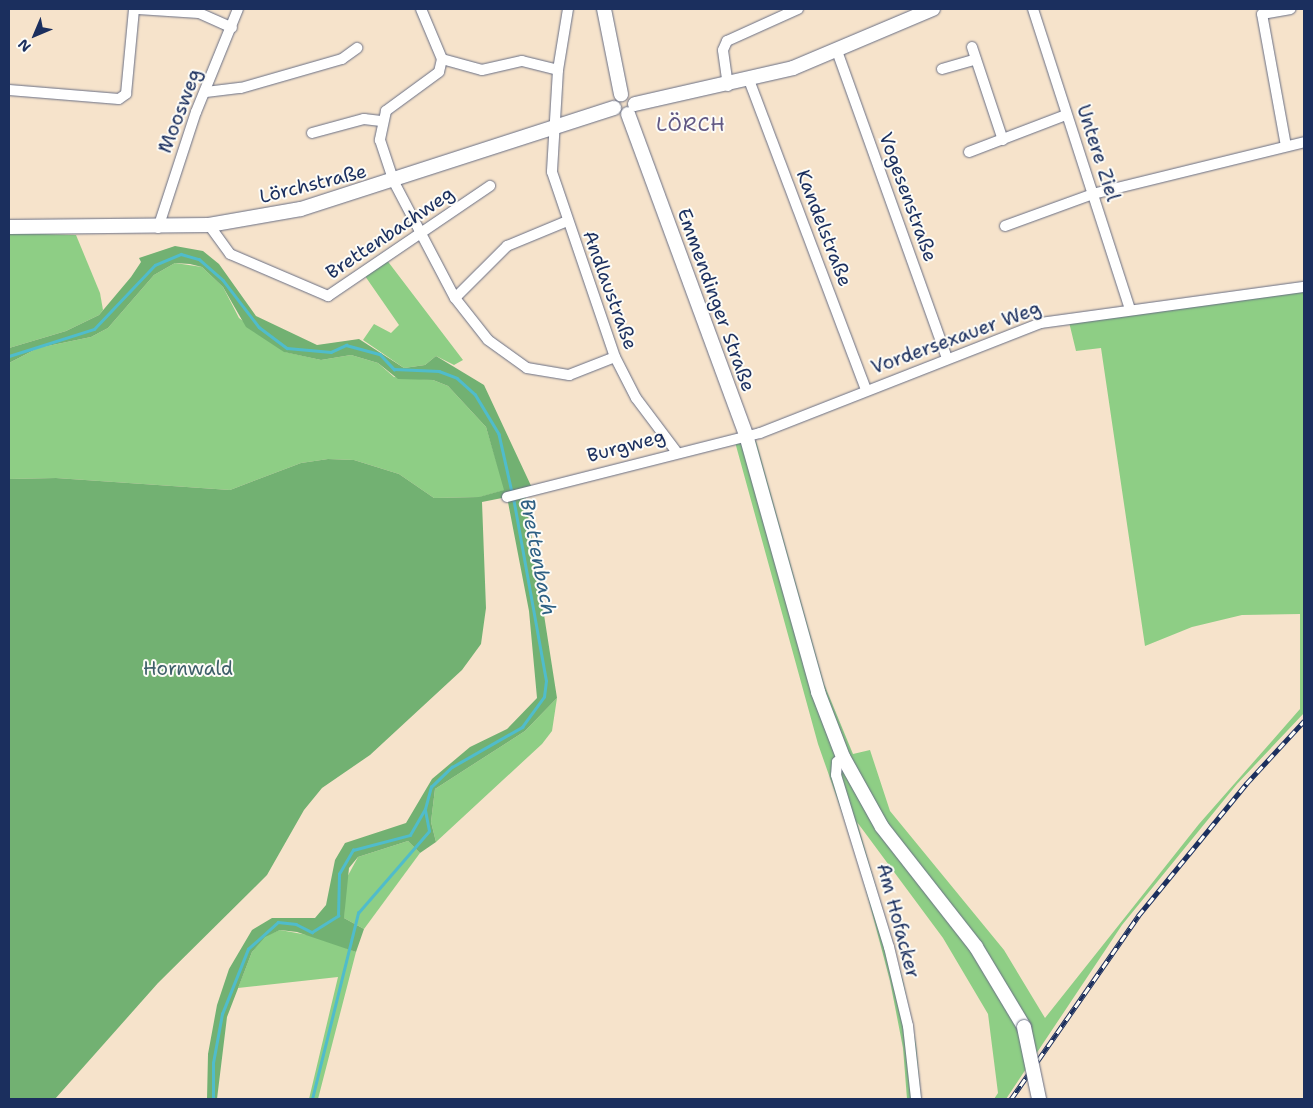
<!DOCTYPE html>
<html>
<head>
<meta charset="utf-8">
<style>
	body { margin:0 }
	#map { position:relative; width:1313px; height:1108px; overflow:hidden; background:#f6e3cb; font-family:"Shantell Sans",sans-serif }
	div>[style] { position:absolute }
	.green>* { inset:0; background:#8ece85 }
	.forest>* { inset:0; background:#72b172 }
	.stream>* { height:2.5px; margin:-1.25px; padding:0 1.25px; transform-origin:1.25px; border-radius:1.25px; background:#50bccb }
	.roads { filter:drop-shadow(0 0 1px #686e84) drop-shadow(0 0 1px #686e84) }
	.street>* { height:10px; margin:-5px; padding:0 5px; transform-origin:5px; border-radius:5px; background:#fff }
	.secondary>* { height:14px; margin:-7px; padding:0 7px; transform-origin:7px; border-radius:7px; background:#fff }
	.rail>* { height:4.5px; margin-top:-2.25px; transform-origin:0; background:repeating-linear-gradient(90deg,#fdfcf7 0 8px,#1b2f5e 0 16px); box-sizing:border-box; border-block:1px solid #1b2f5e }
	.bridges { filter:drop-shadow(0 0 1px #686e84) drop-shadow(0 0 1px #686e84) }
	.secondary-bridge>* { height:14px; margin:-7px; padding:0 7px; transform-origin:7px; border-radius:7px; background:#fff }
	span { translate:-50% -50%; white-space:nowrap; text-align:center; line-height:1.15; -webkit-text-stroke:4px #fdfcf7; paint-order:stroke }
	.street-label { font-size:19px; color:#1b2f5e }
	.park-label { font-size:19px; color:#3e5f6a }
	.neighbourhood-label { font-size:20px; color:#615884; letter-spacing:1px }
	.water-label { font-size:20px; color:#2e6084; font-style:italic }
	.frame { position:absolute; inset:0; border:10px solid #1b2f5e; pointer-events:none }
	.north { position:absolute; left:10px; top:10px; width:50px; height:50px; -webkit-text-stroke:4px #fdfcf7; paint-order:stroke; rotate:225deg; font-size:14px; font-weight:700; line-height:20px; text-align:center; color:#1b2f5e }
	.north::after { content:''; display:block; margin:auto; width:18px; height:22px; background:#1b2f5e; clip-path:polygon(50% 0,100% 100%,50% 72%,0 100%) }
</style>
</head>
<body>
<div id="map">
	<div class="green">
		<div style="clip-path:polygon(9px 233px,76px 235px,100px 293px,103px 310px,99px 315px,66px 331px,9px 348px)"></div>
		<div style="clip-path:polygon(386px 259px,463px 360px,454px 365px,436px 356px,425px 365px,404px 368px,363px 340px,374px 324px,391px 333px,399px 325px,365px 276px)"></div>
		<div style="clip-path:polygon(175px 263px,202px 267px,223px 287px,239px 318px,285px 352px,321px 360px,351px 355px,378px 363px,394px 377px,433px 380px,448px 386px,486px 427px,505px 490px,480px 497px,434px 498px,399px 474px,354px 460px,328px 459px,301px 463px,230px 490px,56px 478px,9px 479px,9px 363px,38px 348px,91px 337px,108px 328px,154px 275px)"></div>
		<div style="clip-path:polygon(1304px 291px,1304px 713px,1237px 784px,1122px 925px,1006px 1099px,994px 1099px,998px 1093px,988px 1014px,943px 938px,857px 822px,903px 981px,916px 1045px,921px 1099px,907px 1099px,903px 1048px,890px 981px,856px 852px,818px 744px,735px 442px,756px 441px,824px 684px,853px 754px,870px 750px,890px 811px,1004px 950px,1045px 1018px,1199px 824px,1300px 709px,1300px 614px,1242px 615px,1192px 627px,1145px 646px,1101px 348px,1076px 351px,1069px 322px)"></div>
		<div style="clip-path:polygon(557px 698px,552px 731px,542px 744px,436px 842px,431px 822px,435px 789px,525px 731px)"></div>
		<div style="clip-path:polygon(408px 841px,420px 853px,364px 929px,344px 918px,345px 881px,358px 857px)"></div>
		<div style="clip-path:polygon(280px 930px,319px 937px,356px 952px,318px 1099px,309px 1099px,338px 977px,238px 988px,252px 952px,265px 936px)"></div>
	</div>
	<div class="forest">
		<div style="clip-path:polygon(175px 246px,203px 251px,219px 264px,256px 316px,317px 345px,359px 339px,404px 368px,425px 365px,436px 356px,484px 385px,533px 490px,525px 493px,557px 698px,525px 731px,435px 789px,431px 822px,436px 842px,420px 853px,408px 841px,358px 857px,349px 868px,344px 918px,364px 929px,356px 952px,297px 932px,280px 930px,265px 937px,252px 952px,227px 1017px,217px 1099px,207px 1099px,208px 1054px,217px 1005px,229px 969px,252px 930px,272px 918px,315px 918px,326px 905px,335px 860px,345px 843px,406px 823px,432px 779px,470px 747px,507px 729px,537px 698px,529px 611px,507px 497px,482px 502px,486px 608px,481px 644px,462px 670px,370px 755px,322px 788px,304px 810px,267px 875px,158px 983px,55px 1099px,9px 1099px,9px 479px,56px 478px,230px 490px,301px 463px,328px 459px,354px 460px,399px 474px,434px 498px,479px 497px,504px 490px,486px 427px,448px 386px,433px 380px,398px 379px,378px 363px,351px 355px,321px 360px,284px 352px,246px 327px,223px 287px,202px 267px,190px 264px,175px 263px,154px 275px,108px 328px,91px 337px,38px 348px,9px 363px,9px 348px,66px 331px,99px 315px,131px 277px,141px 262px,139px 258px)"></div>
	</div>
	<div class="stream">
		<div style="left:9px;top:356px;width:89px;rotate:-17.6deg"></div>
		<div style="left:94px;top:329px;width:88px;rotate:-46.4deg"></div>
		<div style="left:155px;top:265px;width:28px;rotate:-23deg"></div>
		<div style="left:181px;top:254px;width:19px;rotate:16deg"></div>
		<div style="left:199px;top:259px;width:32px;rotate:41deg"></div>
		<div style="left:223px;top:280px;width:59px;rotate:52.5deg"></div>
		<div style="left:259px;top:327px;width:35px;rotate:37deg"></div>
		<div style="left:287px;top:348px;width:44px;rotate:5.2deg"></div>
		<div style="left:331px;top:352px;width:17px;rotate:-25deg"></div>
		<div style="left:346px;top:345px;width:35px;rotate:15deg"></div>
		<div style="left:380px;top:354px;width:21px;rotate:47deg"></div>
		<div style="left:394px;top:369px;width:45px;rotate:2.5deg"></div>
		<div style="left:439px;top:371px;width:19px;rotate:21deg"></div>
		<div style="left:457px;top:378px;width:24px;rotate:42deg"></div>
		<div style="left:475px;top:394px;width:47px;rotate:59deg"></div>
		<div style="left:499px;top:434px;width:59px;rotate:77.4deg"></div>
		<div style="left:213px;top:1099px;width:36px;rotate:-90deg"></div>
		<div style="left:213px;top:1063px;width:50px;rotate:-79.6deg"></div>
		<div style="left:222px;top:1014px;width:70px;rotate:-68.2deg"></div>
		<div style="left:248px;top:949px;width:40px;rotate:-42deg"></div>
		<div style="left:278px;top:922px;width:18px;rotate:6deg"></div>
		<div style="left:296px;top:924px;width:18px;rotate:27deg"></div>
		<div style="left:312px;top:932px;width:31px;rotate:-32deg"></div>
		<div style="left:338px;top:916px;width:42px;rotate:-88.6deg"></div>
		<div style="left:339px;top:874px;width:28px;rotate:-60deg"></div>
		<div style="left:353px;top:850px;width:59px;rotate:-14.7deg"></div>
		<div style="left:410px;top:835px;width:30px;rotate:-60deg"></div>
		<div style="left:425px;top:809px;width:23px;rotate:-75deg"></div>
		<div style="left:431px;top:787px;width:29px;rotate:-44deg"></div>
		<div style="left:452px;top:767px;width:81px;rotate:-29.7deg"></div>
		<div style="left:522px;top:727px;width:37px;rotate:-54deg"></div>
		<div style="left:544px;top:697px;width:16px;rotate:-83deg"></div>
		<div style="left:546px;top:681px;width:187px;rotate:-100.2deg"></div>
		<div style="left:312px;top:1099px;width:192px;rotate:-76.1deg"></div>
		<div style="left:358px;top:913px;width:108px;rotate:-49.1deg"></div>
		<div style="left:429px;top:831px;width:20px;rotate:-101deg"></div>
	</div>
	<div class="roads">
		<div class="street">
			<div style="left:138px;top:9px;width:61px;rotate:3.8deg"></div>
			<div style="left:199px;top:13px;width:36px;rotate:24deg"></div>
			<div style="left:421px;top:9px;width:54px;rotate:67.2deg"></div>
			<div style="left:442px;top:59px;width:13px;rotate:103deg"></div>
			<div style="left:439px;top:72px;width:66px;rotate:143.7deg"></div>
			<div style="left:386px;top:111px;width:30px;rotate:102deg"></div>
			<div style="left:380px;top:140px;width:44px;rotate:71.6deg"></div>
			<div style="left:394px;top:182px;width:131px;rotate:62.3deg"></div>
			<div style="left:455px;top:298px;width:53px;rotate:51.8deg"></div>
			<div style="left:488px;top:340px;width:48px;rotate:35.7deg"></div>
			<div style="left:527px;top:368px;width:43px;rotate:9.5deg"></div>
			<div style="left:569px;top:375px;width:49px;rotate:-21.4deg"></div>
			<div style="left:568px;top:9px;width:62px;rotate:99.3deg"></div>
			<div style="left:558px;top:70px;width:102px;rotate:93.4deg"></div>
			<div style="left:552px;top:172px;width:195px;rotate:71.2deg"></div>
			<div style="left:615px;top:357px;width:46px;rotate:62.9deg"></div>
			<div style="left:636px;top:398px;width:66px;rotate:53deg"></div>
			<div style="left:1033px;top:9px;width:315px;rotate:72.1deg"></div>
			<div style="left:972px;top:47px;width:98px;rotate:71.6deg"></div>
			<div style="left:837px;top:51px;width:324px;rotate:70.3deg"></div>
			<div style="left:442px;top:59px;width:41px;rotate:15.4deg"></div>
			<div style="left:482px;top:70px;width:41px;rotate:-12.7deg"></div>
			<div style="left:522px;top:61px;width:37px;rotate:14deg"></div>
			<div style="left:942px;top:69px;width:35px;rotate:-16deg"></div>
			<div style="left:749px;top:80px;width:330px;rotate:69.3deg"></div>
			<div style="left:728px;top:86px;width:36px;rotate:-98deg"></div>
			<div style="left:723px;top:50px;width:10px;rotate:-66deg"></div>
			<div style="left:727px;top:41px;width:78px;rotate:-24.3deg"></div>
			<div style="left:9px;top:90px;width:110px;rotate:4.7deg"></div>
			<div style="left:119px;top:99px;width:9px;rotate:-36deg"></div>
			<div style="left:126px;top:94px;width:85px;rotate:-84.6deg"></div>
			<div style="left:206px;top:92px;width:35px;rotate:-7deg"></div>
			<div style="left:241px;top:88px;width:105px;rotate:-16deg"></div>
			<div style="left:342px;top:59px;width:19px;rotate:-36deg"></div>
			<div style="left:312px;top:133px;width:54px;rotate:-15.1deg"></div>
			<div style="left:364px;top:119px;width:17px;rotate:7deg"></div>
			<div style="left:1286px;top:146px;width:134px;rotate:-100.3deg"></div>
			<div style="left:1262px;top:14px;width:29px;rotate:-10deg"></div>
			<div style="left:969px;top:152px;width:104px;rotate:-20.9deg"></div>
			<div style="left:209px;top:225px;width:36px;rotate:54deg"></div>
			<div style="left:230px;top:254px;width:107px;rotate:23.2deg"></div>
			<div style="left:328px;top:296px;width:196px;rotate:-34.2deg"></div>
			<div style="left:1005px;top:226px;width:94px;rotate:-20deg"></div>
			<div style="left:1093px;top:194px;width:217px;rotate:-13.8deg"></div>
			<div style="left:158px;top:228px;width:122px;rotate:-71.9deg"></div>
			<div style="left:196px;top:112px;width:111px;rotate:-67.8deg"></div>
			<div style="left:455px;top:298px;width:74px;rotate:-45deg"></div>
			<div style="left:507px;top:246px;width:65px;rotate:-22.6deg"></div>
			<div style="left:507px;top:497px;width:261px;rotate:-14.2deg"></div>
			<div style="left:760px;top:433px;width:301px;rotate:-21.4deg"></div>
			<div style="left:1040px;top:323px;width:266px;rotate:-7.8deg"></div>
			<div style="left:843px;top:757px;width:8px;rotate:140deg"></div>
			<div style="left:837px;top:762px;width:13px;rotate:94deg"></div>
			<div style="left:836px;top:775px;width:180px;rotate:72.9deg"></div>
			<div style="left:889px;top:947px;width:81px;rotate:76.5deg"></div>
			<div style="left:908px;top:1026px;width:73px;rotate:83.7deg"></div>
		</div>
		<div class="secondary">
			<div style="left:604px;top:9px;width:87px;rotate:78.7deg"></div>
			<div style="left:635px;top:104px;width:162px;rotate:-12.8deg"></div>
			<div style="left:793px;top:68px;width:152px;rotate:-22.9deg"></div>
			<div style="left:628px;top:114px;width:342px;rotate:69.8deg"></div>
			<div style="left:746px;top:435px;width:267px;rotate:74.3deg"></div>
			<div style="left:818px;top:692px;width:70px;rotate:69deg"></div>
			<div style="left:843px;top:757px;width:80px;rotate:60.9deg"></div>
			<div style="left:882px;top:827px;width:152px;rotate:51.9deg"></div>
			<div style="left:976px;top:947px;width:93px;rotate:59deg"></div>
			<div style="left:9px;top:227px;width:200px;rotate:-0.6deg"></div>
			<div style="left:209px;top:225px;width:93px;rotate:-9.9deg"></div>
			<div style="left:301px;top:209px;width:329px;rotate:-17.9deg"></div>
		</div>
	</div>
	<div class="rail">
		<div style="left:1011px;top:1099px;width:223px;rotate:-55.2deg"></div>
		<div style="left:1138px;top:916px;width:171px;rotate:-50.7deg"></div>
		<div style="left:1246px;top:784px;width:86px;rotate:-47.4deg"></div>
	</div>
	<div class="bridges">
		<div class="secondary-bridge">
			<div style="left:1024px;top:1027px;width:74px;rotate:78.2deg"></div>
		</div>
	</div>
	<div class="street-label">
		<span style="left:180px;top:111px;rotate:-69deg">Moosweg</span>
		<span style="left:1098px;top:153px;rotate:72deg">Untere Ziel</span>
		<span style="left:313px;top:184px;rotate:-14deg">Lörchstraße</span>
		<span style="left:908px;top:197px;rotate:70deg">Vogesenstraße</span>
		<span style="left:824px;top:228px;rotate:69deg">Kandelstraße</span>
		<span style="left:390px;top:233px;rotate:-34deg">Brettenbachweg</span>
		<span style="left:610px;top:290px;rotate:70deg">Andlaustraße</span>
		<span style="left:716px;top:300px;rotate:70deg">Emmendinger Straße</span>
		<span style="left:956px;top:338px;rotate:-20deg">Vordersexauer Weg</span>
		<span style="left:626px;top:446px;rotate:-15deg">Burgweg</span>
		<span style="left:898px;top:921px;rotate:75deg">Am Hofacker</span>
	</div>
	<div class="park-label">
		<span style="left:188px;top:669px">Hornwald</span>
	</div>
	<div class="neighbourhood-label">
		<span style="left:691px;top:124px">LÖRCH</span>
	</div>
	<div class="water-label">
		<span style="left:538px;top:557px;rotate:79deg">Brettenbach</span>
	</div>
	<div class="frame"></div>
	<div class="north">N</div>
</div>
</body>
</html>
